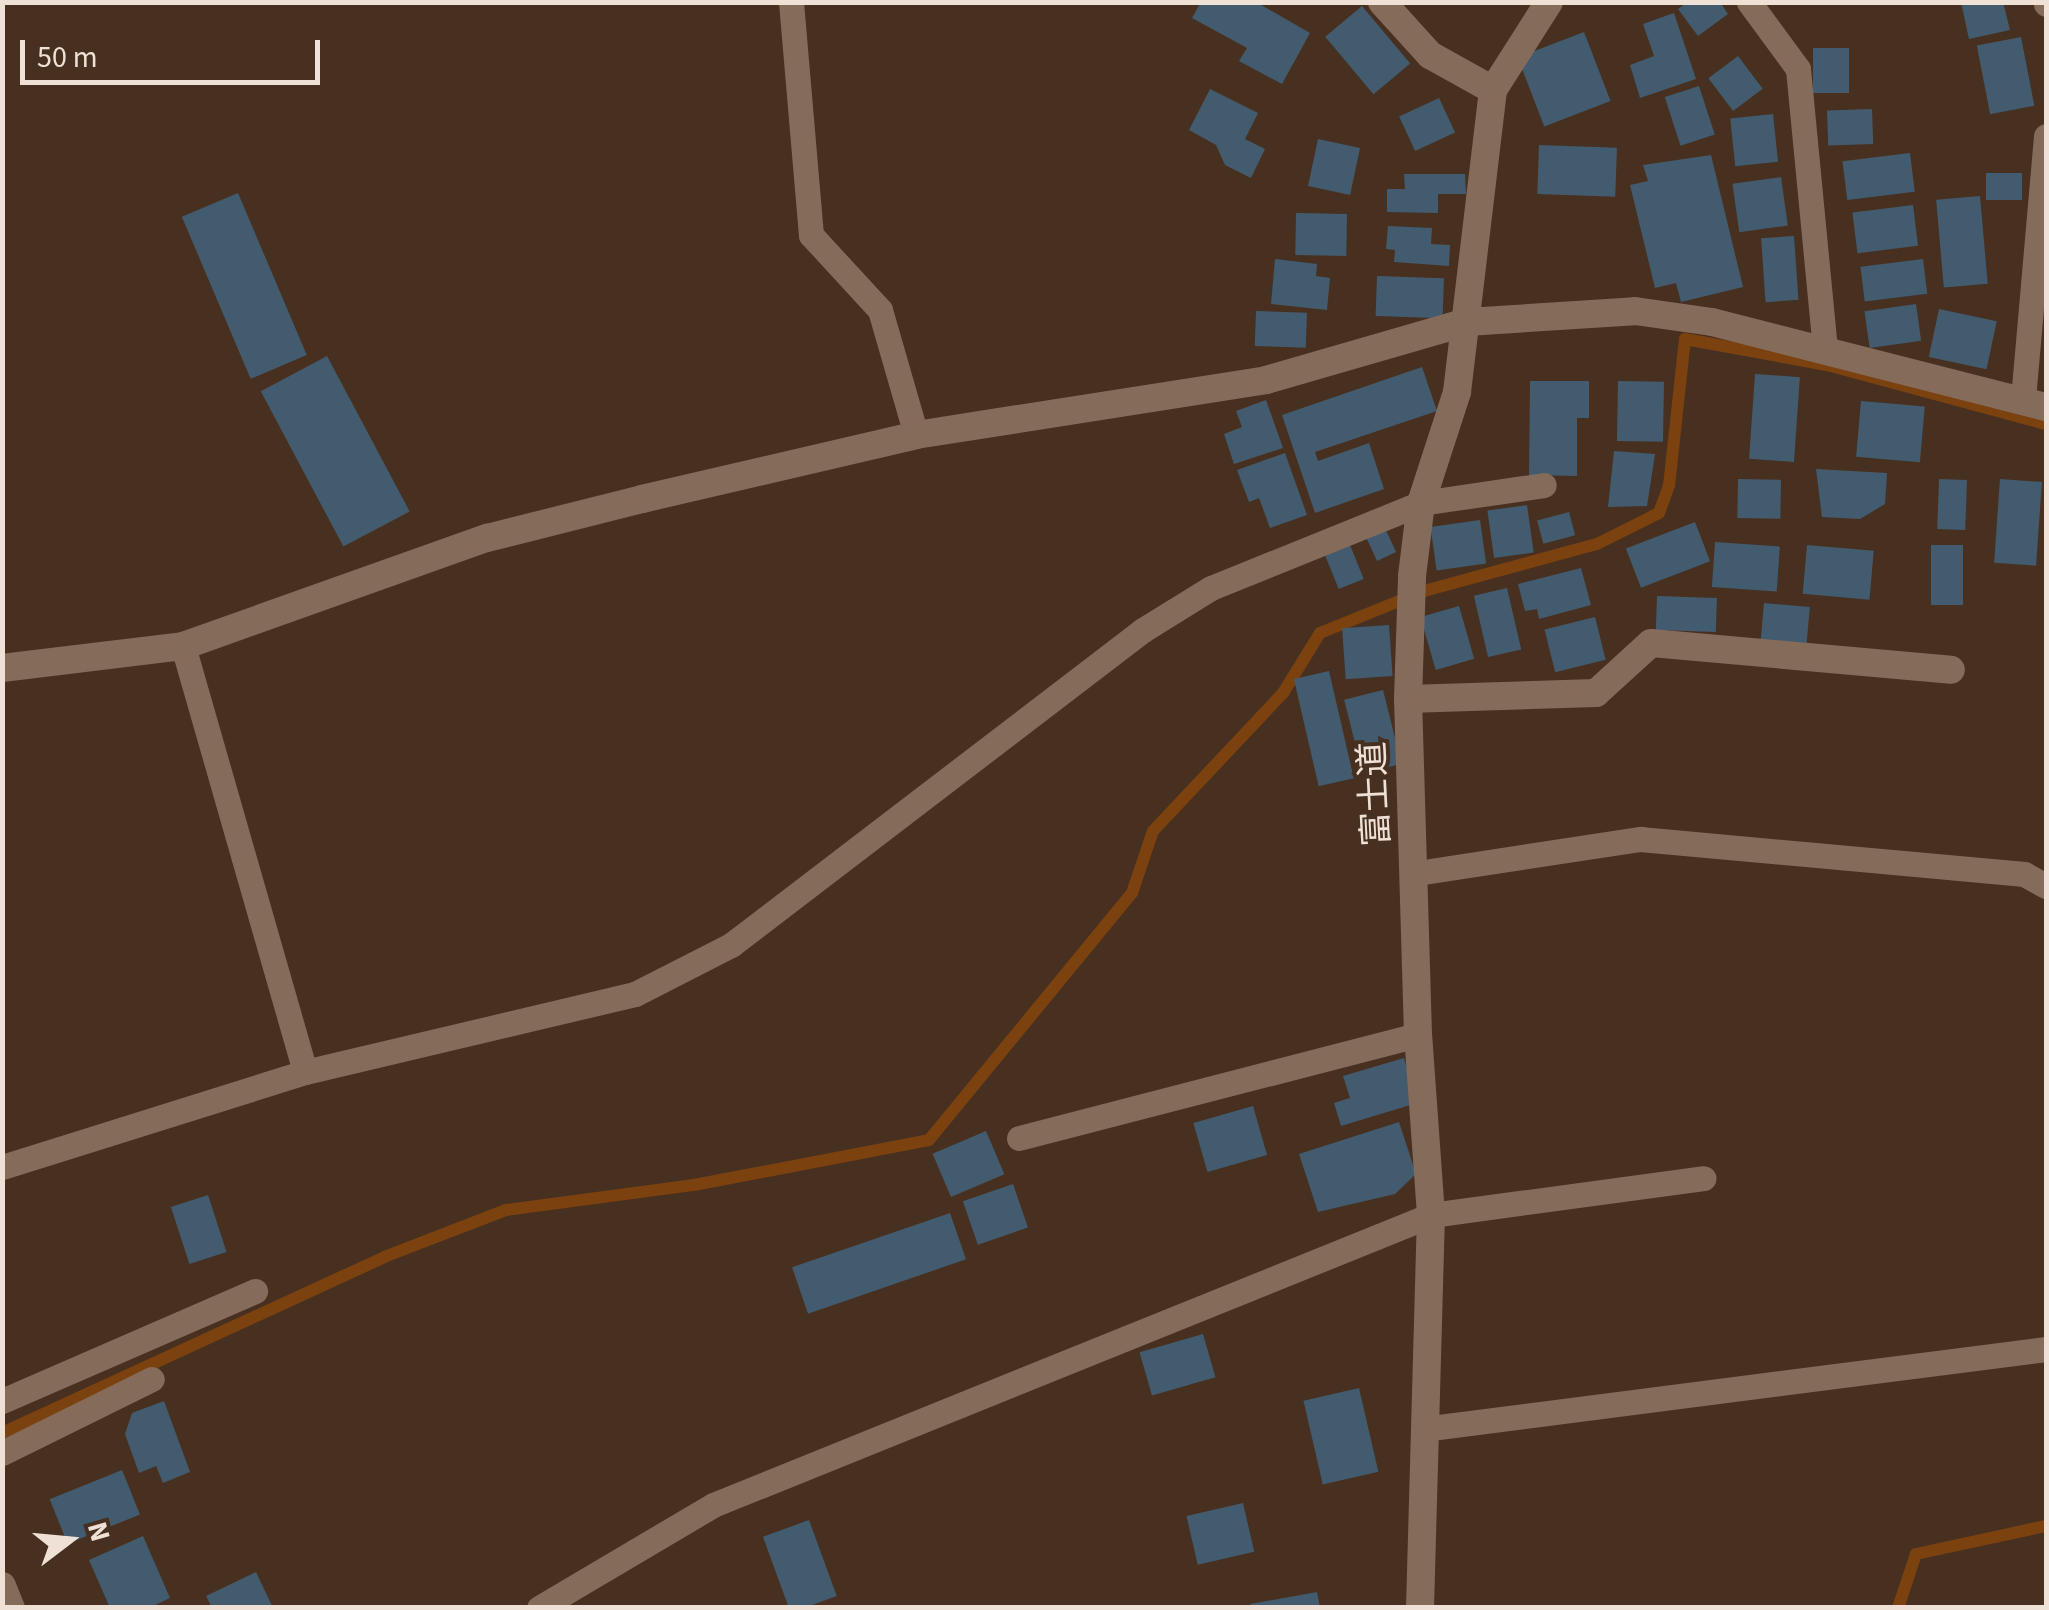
<!DOCTYPE html>
<html>
<head>
<meta charset="utf-8">
<style>
	body { margin:0 }
	#map { position:relative; width:2049px; height:1610px; overflow:hidden; background:#473020; font-family:"Source Sans 3","Noto Sans JP",sans-serif }
	div>[style] { position:absolute }
	.stream>* { height:12px; margin:-6px; padding:0 6px; transform-origin:6px; border-radius:6px; background:#7b410f }
	.building>* { inset:0; background:#435b6e; transform-origin:0 0 }
	.service>* { height:25px; margin:-12.5px; padding:0 12.5px; transform-origin:12.5px; border-radius:12.5px; background:#856b5a }
	.minor>* { height:28px; margin:-14px; padding:0 14px; transform-origin:14px; border-radius:14px; background:#856b5a }
	.secondary>* { height:28px; margin:-14px; padding:0 14px; transform-origin:14px; border-radius:14px; background:#856b5a }
	span { translate:-50% -50%; white-space:nowrap; text-align:center; line-height:1.15; -webkit-text-stroke:8px #473020; paint-order:stroke }
	.street-label { font-size:35px; color:#f0e1d7 }
	.frame { position:absolute; inset:0; border:5px solid #f0e1d7; pointer-events:none }
	.north { position:absolute; left:20px; top:1490px; width:100px; height:100px; -webkit-text-stroke:8px #473020; paint-order:stroke; rotate:74deg; font-size:28px; font-weight:700; line-height:40px; text-align:center; color:#f0e1d7 }
	.north::after { content:''; display:block; margin:auto; width:35px; height:45px; background:#f0e1d7; clip-path:polygon(50% 0,100% 100%,50% 72%,0 100%) }
	.scale { position:absolute; left:20px; top:40px; width:300px; height:45px; box-sizing:border-box; border:5px solid #f0e1d7; border-top:0; padding-left:12px; font-size:30px; line-height:35px; white-space:nowrap; color:#f0e1d7; -webkit-text-stroke:8px #473020; paint-order:stroke }
</style>
</head>
<body>
<div id="map">
	<div class="stream">
		<div style="left:2px;top:1433px;width:421px;rotate:-24.7deg"></div>
		<div style="left:384px;top:1257px;width:131px;rotate:-21.1deg"></div>
		<div style="left:506px;top:1210px;width:190px;rotate:-7.6deg"></div>
		<div style="left:694px;top:1185px;width:239px;rotate:-10.8deg"></div>
		<div style="left:929px;top:1140px;width:320px;rotate:-50.6deg"></div>
		<div style="left:1132px;top:893px;width:65px;rotate:-71.3deg"></div>
		<div style="left:1153px;top:831px;width:190px;rotate:-46.7deg"></div>
		<div style="left:1283px;top:693px;width:70px;rotate:-58.3deg"></div>
		<div style="left:1320px;top:633px;width:112px;rotate:-22deg"></div>
		<div style="left:1424px;top:591px;width:179px;rotate:-15.2deg"></div>
		<div style="left:1597px;top:544px;width:69px;rotate:-26.6deg"></div>
		<div style="left:1659px;top:513px;width:29px;rotate:-70deg"></div>
		<div style="left:1669px;top:486px;width:148px;rotate:-83.8deg"></div>
		<div style="left:1685px;top:339px;width:144px;rotate:10.4deg"></div>
		<div style="left:1827px;top:365px;width:227px;rotate:15.1deg"></div>
		<div style="left:1898px;top:1608px;width:57px;rotate:-71.6deg"></div>
		<div style="left:1916px;top:1554px;width:133px;rotate:-12.2deg"></div>
	</div>
	<div class="building">
		<div style="clip-path:polygon(1201px 2px,1256px 2px,1310px 33px,1282px 84px,1239px 61px,1247px 48px,1192px 18px)"></div>
		<div style="clip-path:polygon(1688px 2px,1720px 2px,1728px 14px,1698px 36px,1678px 9px)"></div>
		<div style="clip-path:polygon(1961px 2px,2003px 2px,2010px 30px,1969px 39px)"></div>
		<div style="left:1362px;top:6px;width:75px;height:48px;rotate:50deg"></div>
		<div style="clip-path:polygon(1674px 13px,1696px 79px,1640px 98px,1630px 65px,1654px 56px,1643px 24px)"></div>
		<div style="left:1584px;top:32px;width:74px;height:71px;rotate:69deg"></div>
		<div style="left:2021px;top:37px;width:70px;height:45px;rotate:79deg"></div>
		<div style="left:1849px;top:48px;width:45px;height:36px;rotate:90deg"></div>
		<div style="left:1738px;top:56px;width:41px;height:37px;rotate:53deg"></div>
		<div style="left:1699px;top:86px;width:51px;height:36px;rotate:72deg"></div>
		<div style="clip-path:polygon(1210px 89px,1258px 113px,1245px 139px,1265px 149px,1251px 178px,1225px 165px,1216px 145px,1189px 130px)"></div>
		<div style="left:1439px;top:98px;width:38px;height:44px;rotate:65deg"></div>
		<div style="left:1872px;top:109px;width:35px;height:45px;rotate:88deg"></div>
		<div style="left:1773px;top:114px;width:48px;height:43px;rotate:84deg"></div>
		<div style="left:1318px;top:139px;width:43px;height:48px;rotate:12deg"></div>
		<div style="left:1539px;top:145px;width:78px;height:49px;rotate:2deg"></div>
		<div style="left:1910px;top:153px;width:39px;height:68px;rotate:83deg"></div>
		<div style="clip-path:polygon(1711px 155px,1743px 287px,1681px 302px,1676px 283px,1655px 288px,1630px 185px,1648px 181px,1643px 165px)"></div>
		<div style="left:1986px;top:173px;width:36px;height:27px"></div>
		<div style="clip-path:polygon(1404px 174px,1465px 174px,1466px 194px,1438px 194px,1438px 213px,1387px 212px,1387px 189px,1405px 189px)"></div>
		<div style="left:1781px;top:177px;width:49px;height:49px;rotate:82deg"></div>
		<div style="left:238px;top:193px;width:176px;height:61px;rotate:67deg"></div>
		<div style="left:1980px;top:196px;width:88px;height:44px;rotate:85deg"></div>
		<div style="left:1913px;top:205px;width:41px;height:61px;rotate:83deg"></div>
		<div style="left:1296px;top:213px;width:51px;height:42px;rotate:1deg"></div>
		<div style="clip-path:polygon(1388px 226px,1432px 228px,1431px 244px,1450px 245px,1449px 266px,1394px 262px,1395px 250px,1386px 249px)"></div>
		<div style="left:1794px;top:236px;width:64px;height:33px;rotate:86deg"></div>
		<div style="clip-path:polygon(1275px 259px,1317px 264px,1316px 276px,1330px 278px,1327px 310px,1271px 304px)"></div>
		<div style="left:1923px;top:259px;width:35px;height:63px;rotate:83deg"></div>
		<div style="left:1377px;top:276px;width:67px;height:40px;rotate:2deg"></div>
		<div style="left:1916px;top:304px;width:37px;height:52px;rotate:82deg"></div>
		<div style="left:1939px;top:309px;width:59px;height:49px;rotate:12deg"></div>
		<div style="left:1256px;top:311px;width:51px;height:35px;rotate:2deg"></div>
		<div style="left:327px;top:356px;width:176px;height:75px;rotate:62deg"></div>
		<div style="clip-path:polygon(1422px 367px,1437px 411px,1315px 452px,1318px 461px,1369px 443px,1384px 489px,1315px 513px,1282px 415px)"></div>
		<div style="left:1755px;top:374px;width:45px;height:85px;rotate:4deg"></div>
		<div style="clip-path:polygon(1530px 381px,1589px 381px,1589px 418px,1577px 418px,1577px 476px,1529px 475px)"></div>
		<div style="left:1618px;top:381px;width:46px;height:60px;rotate:1deg"></div>
		<div style="clip-path:polygon(1266px 400px,1283px 448px,1234px 464px,1224px 434px,1242px 427px,1236px 411px)"></div>
		<div style="left:1861px;top:401px;width:64px;height:56px;rotate:5deg"></div>
		<div style="clip-path:polygon(1614px 451px,1655px 454px,1647px 506px,1608px 507px)"></div>
		<div style="clip-path:polygon(1285px 453px,1307px 515px,1270px 528px,1259px 498px,1249px 502px,1237px 470px)"></div>
		<div style="clip-path:polygon(1816px 469px,1887px 473px,1885px 504px,1860px 519px,1822px 517px)"></div>
		<div style="left:1738px;top:479px;width:43px;height:39px;rotate:1deg"></div>
		<div style="left:1939px;top:479px;width:28px;height:50px;rotate:2deg"></div>
		<div style="left:2000px;top:479px;width:42px;height:84px;rotate:4deg"></div>
		<div style="left:1527px;top:505px;width:48px;height:40px;rotate:82deg"></div>
		<div style="left:1569px;top:512px;width:24px;height:33px;rotate:75deg"></div>
		<div style="left:1480px;top:520px;width:44px;height:50px;rotate:82deg"></div>
		<div style="left:1695px;top:522px;width:42px;height:74px;rotate:69deg"></div>
		<div style="left:1383px;top:524px;width:31px;height:21px;rotate:65deg"></div>
		<div style="left:1348px;top:540px;width:42px;height:27px;rotate:68deg"></div>
		<div style="left:1715px;top:542px;width:65px;height:45px;rotate:4deg"></div>
		<div style="left:1807px;top:545px;width:67px;height:49px;rotate:5deg"></div>
		<div style="left:1931px;top:545px;width:32px;height:60px"></div>
		<div style="clip-path:polygon(1581px 568px,1591px 605px,1539px 619px,1537px 609px,1525px 611px,1518px 584px)"></div>
		<div style="left:1507px;top:588px;width:63px;height:34px;rotate:77deg"></div>
		<div style="left:1657px;top:596px;width:60px;height:34px;rotate:2deg"></div>
		<div style="left:1764px;top:603px;width:46px;height:42px;rotate:5deg"></div>
		<div style="left:1459px;top:606px;width:55px;height:40px;rotate:74deg"></div>
		<div style="left:1595px;top:617px;width:44px;height:52px;rotate:76deg"></div>
		<div style="left:1389px;top:625px;width:51px;height:47px;rotate:86deg"></div>
		<div style="left:1329px;top:671px;width:110px;height:36px;rotate:77deg"></div>
		<div style="left:1383px;top:690px;width:76px;height:40px;rotate:76deg"></div>
		<div style="clip-path:polygon(1404px 1058px,1417px 1103px,1341px 1126px,1334px 1103px,1350px 1098px,1343px 1076px)"></div>
		<div style="left:1253px;top:1106px;width:51px;height:62px;rotate:74deg"></div>
		<div style="clip-path:polygon(1399px 1122px,1416px 1174px,1395px 1194px,1318px 1212px,1299px 1154px)"></div>
		<div style="left:986px;top:1131px;width:47px;height:58px;rotate:67deg"></div>
		<div style="left:1013px;top:1184px;width:46px;height:53px;rotate:71deg"></div>
		<div style="left:208px;top:1195px;width:60px;height:39px;rotate:72deg"></div>
		<div style="left:950px;top:1213px;width:49px;height:167px;rotate:71deg"></div>
		<div style="left:1203px;top:1334px;width:45px;height:66px;rotate:74deg"></div>
		<div style="left:1359px;top:1388px;width:86px;height:57px;rotate:77deg"></div>
		<div style="clip-path:polygon(164px 1401px,190px 1472px,163px 1483px,156px 1466px,139px 1473px,125px 1434px,132px 1413px)"></div>
		<div style="left:122px;top:1470px;width:48px;height:78px;rotate:68deg"></div>
		<div style="left:1243px;top:1503px;width:50px;height:58px;rotate:77deg"></div>
		<div style="left:809px;top:1520px;width:81px;height:49px;rotate:70deg"></div>
		<div style="clip-path:polygon(143px 1536px,170px 1598px,149px 1608px,110px 1608px,89px 1560px)"></div>
		<div style="clip-path:polygon(256px 1572px,273px 1608px,212px 1608px,206px 1596px)"></div>
		<div style="clip-path:polygon(1317px 1592px,1320px 1608px,1251px 1608px,1250px 1604px)"></div>
	</div>
	<div class="service">
		<div style="left:791px;top:2px;width:234px;rotate:85.1deg"></div>
		<div style="left:811px;top:235px;width:102px;rotate:47.4deg"></div>
		<div style="left:880px;top:310px;width:130px;rotate:73.9deg"></div>
		<div style="left:1749px;top:2px;width:83px;rotate:53.8deg"></div>
		<div style="left:1798px;top:69px;width:280px;rotate:84.5deg"></div>
		<div style="left:2046px;top:2px;width:2px;rotate:90deg"></div>
		<div style="left:2023px;top:399px;width:264px;rotate:-85deg"></div>
		<div style="left:183px;top:646px;width:443px;rotate:74deg"></div>
		<div style="left:1417px;top:873px;width:226px;rotate:-8.7deg"></div>
		<div style="left:1640px;top:839px;width:386px;rotate:5.2deg"></div>
		<div style="left:2024px;top:874px;width:25px;rotate:29deg"></div>
		<div style="left:1019px;top:1138px;width:412px;rotate:-14.5deg"></div>
		<div style="left:2px;top:1167px;width:318px;rotate:-17.4deg"></div>
		<div style="left:305px;top:1072px;width:339px;rotate:-13.3deg"></div>
		<div style="left:635px;top:994px;width:108px;rotate:-27deg"></div>
		<div style="left:731px;top:945px;width:519px;rotate:-37.4deg"></div>
		<div style="left:1143px;top:630px;width:80px;rotate:-31.7deg"></div>
		<div style="left:1211px;top:588px;width:227px;rotate:-22deg"></div>
		<div style="left:1421px;top:503px;width:124px;rotate:-8.3deg"></div>
		<div style="left:2px;top:1401px;width:276px;rotate:-23.5deg"></div>
		<div style="left:1423px;top:1429px;width:628px;rotate:-7.32deg"></div>
		<div style="left:2px;top:1453px;width:167px;rotate:-26.3deg"></div>
		<div style="left:539px;top:1608px;width:202px;rotate:-30.6deg"></div>
		<div style="left:713px;top:1505px;width:774px;rotate:-21.99deg"></div>
		<div style="left:1431px;top:1215px;width:275px;rotate:-7.7deg"></div>
	</div>
	<div class="minor">
		<div style="left:1382px;top:2px;width:72px;rotate:47.8deg"></div>
		<div style="left:1430px;top:55px;width:72px;rotate:29.1deg"></div>
		<div style="left:2px;top:668px;width:182px;rotate:-6.9deg"></div>
		<div style="left:183px;top:646px;width:323px;rotate:-19.6deg"></div>
		<div style="left:487px;top:538px;width:160px;rotate:-14.1deg"></div>
		<div style="left:642px;top:499px;width:281px;rotate:-13.1deg"></div>
		<div style="left:916px;top:435px;width:354px;rotate:-8.9deg"></div>
		<div style="left:1266px;top:380px;width:209px;rotate:-16.1deg"></div>
		<div style="left:1467px;top:322px;width:168px;rotate:-3.7deg"></div>
		<div style="left:1635px;top:311px;width:78px;rotate:8.1deg"></div>
		<div style="left:1712px;top:322px;width:345px;rotate:14.3deg"></div>
		<div style="left:1408px;top:699px;width:188px;rotate:-1.8deg"></div>
		<div style="left:1596px;top:693px;width:74px;rotate:-42.3deg"></div>
		<div style="left:1651px;top:643px;width:301px;rotate:5.1deg"></div>
		<div style="left:1420px;top:1608px;width:393px;rotate:-88.4deg"></div>
		<div style="left:1431px;top:1215px;width:180px;rotate:-94.1deg"></div>
		<div style="left:1418px;top:1035px;width:336px;rotate:-91.7deg"></div>
		<div style="left:1408px;top:699px;width:123px;rotate:-88.1deg"></div>
		<div style="left:1412px;top:576px;width:74px;rotate:-83deg"></div>
		<div style="left:1421px;top:503px;width:117px;rotate:-72deg"></div>
		<div style="left:1457px;top:392px;width:304px;rotate:-83.2deg"></div>
		<div style="left:1493px;top:90px;width:104px;rotate:-57.5deg"></div>
	</div>
	<div class="secondary">
		<div style="left:2px;top:1586px;width:24px;rotate:68deg"></div>
	</div>
	<div class="street-label">
		<span style="left:1375px;top:794px;rotate:-93deg">富士道</span>
	</div>
	<div class="frame"></div>
	<div class="north">N</div>
	<div class="scale">50 m</div>
</div>
</body>
</html>
